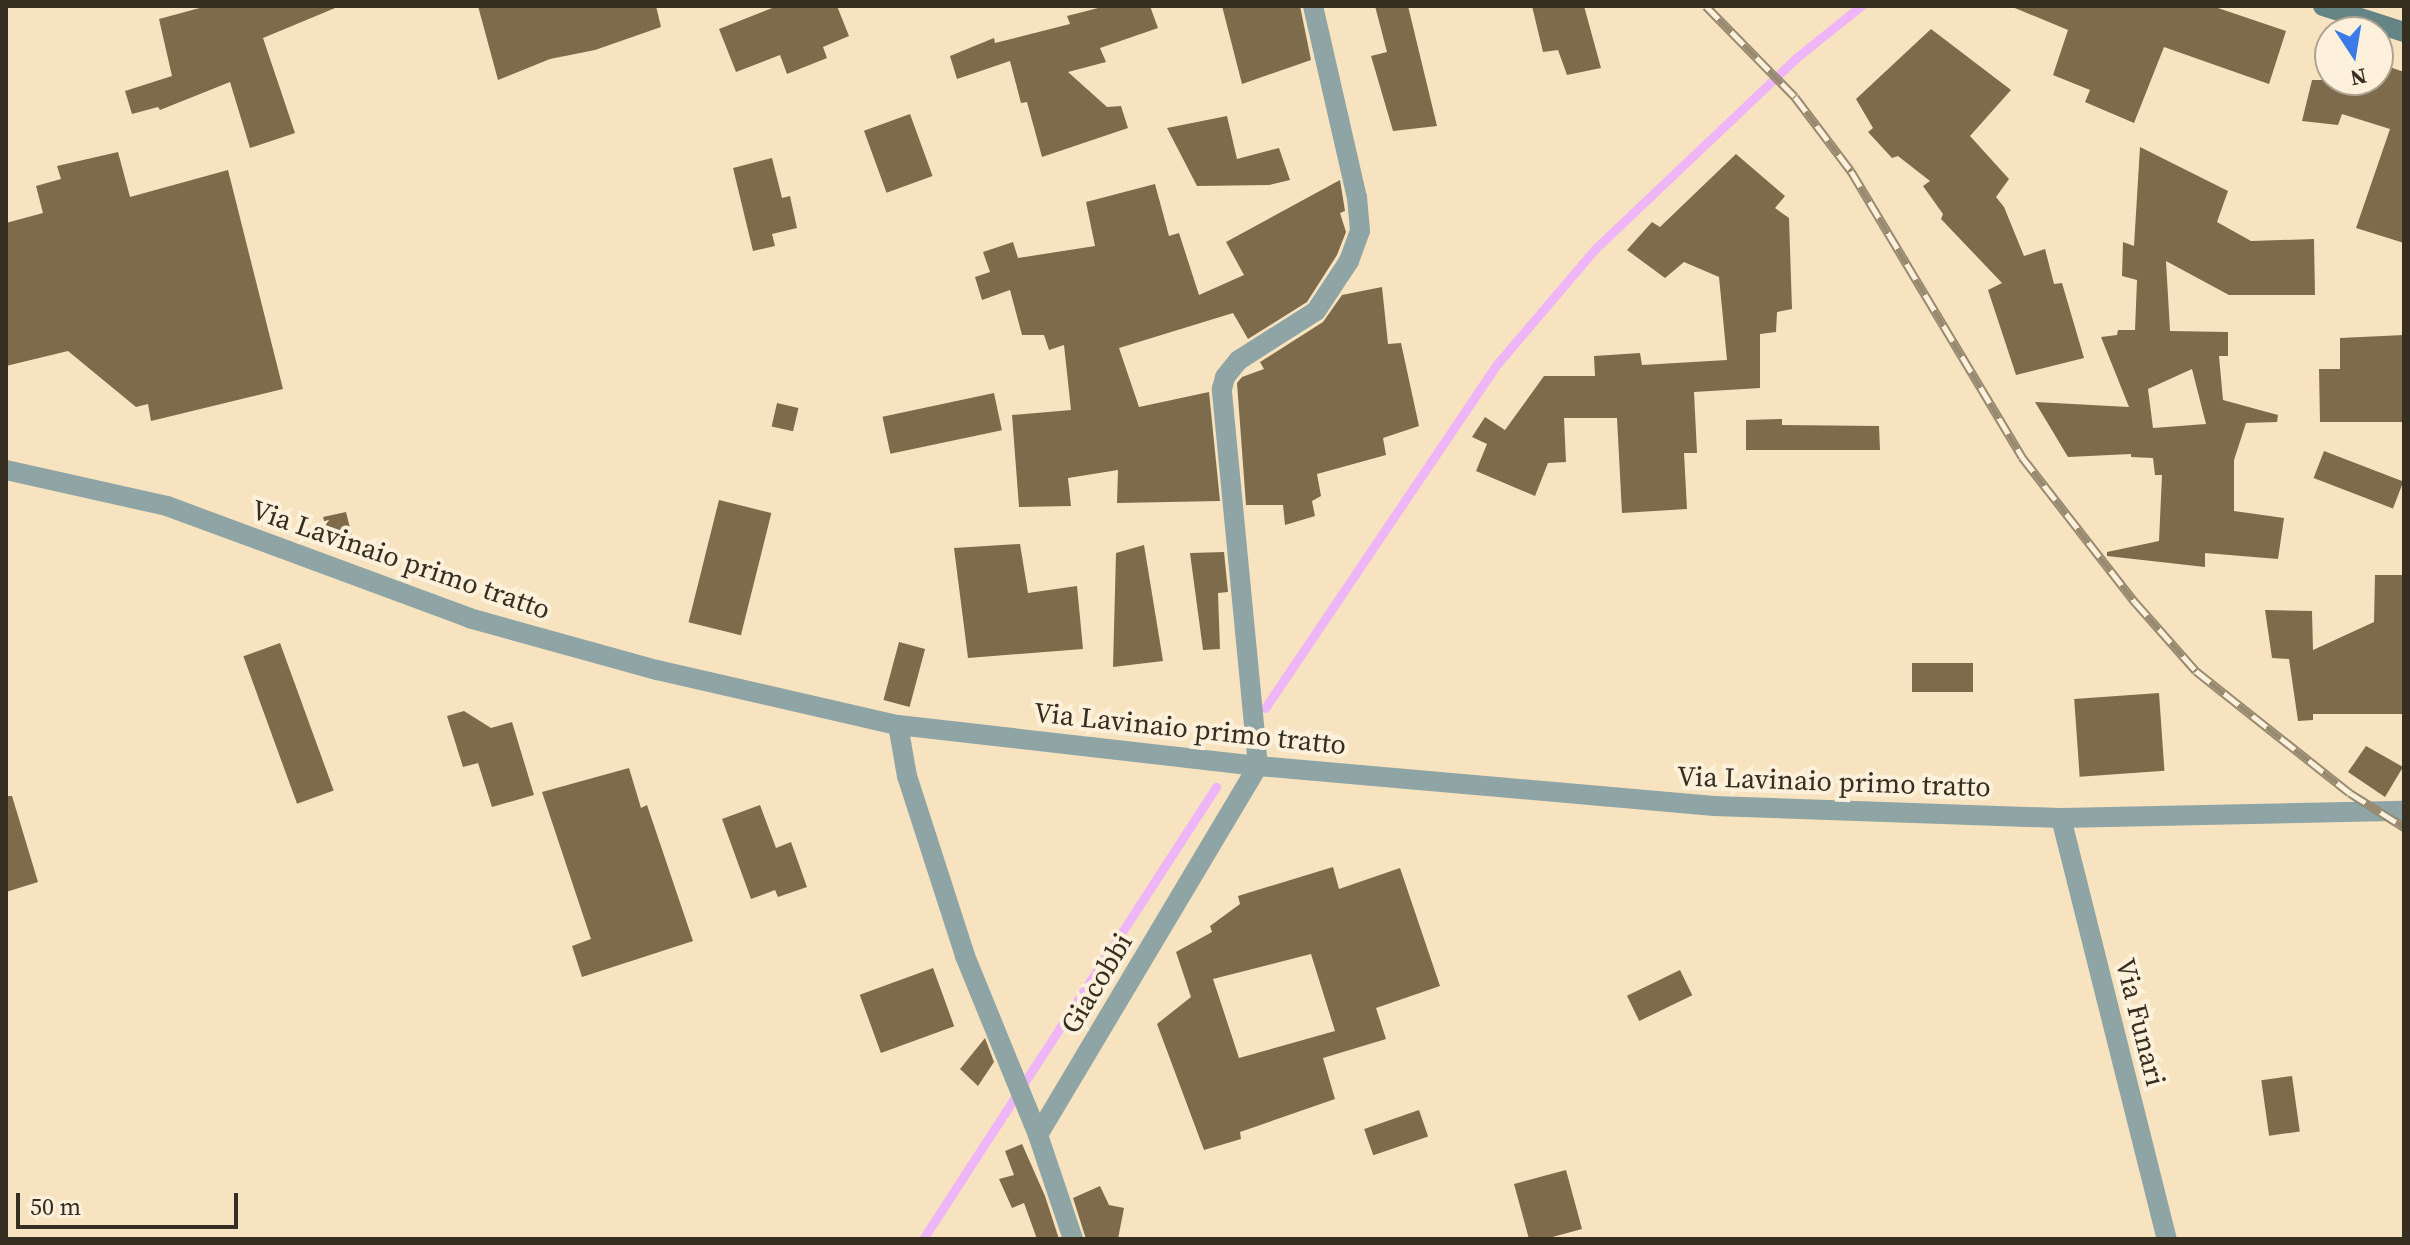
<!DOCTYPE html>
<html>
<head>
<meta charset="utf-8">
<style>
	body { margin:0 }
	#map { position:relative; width:2410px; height:1245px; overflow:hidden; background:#f7e3bf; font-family:"Source Serif 4",serif }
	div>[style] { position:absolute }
	.stream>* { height:9px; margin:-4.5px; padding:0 4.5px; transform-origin:4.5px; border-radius:4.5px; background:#efb5f9 }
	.building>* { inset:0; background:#7d6b4b; transform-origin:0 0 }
	.minor>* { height:20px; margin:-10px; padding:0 10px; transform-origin:10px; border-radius:10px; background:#8fa4a5 }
	.tertiary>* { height:20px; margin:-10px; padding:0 10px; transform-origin:10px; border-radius:10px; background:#8fa4a5 }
	.secondary>* { height:20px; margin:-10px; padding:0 10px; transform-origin:10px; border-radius:10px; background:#658486 }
	.rail>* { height:9px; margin-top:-4.5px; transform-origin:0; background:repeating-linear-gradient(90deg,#fef1dc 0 18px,#988a71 0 36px); box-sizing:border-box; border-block:2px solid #988a71 }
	span { translate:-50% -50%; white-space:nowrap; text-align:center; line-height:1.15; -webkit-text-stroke:8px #fef1dc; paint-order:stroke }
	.street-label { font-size:28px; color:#362e20 }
	.frame { position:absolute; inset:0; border:8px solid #362e20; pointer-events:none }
	.north { position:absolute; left:2314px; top:16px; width:80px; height:80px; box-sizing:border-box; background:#fef1dc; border:2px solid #aea391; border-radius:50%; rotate:168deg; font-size:22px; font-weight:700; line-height:32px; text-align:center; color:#362e20 }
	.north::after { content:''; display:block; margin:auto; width:28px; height:36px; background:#3d7ae9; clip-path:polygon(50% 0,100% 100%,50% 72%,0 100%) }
	.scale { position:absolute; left:16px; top:1193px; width:222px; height:36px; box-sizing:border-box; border:4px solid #362e20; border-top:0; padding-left:10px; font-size:24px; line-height:28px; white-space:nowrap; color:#362e20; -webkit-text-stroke:6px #fef1dc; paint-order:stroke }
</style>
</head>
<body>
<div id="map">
	<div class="stream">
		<div style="left:1265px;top:708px;width:416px;rotate:-56deg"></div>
		<div style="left:1498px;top:363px;width:151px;rotate:-49.6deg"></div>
		<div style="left:1596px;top:248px;width:276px;rotate:-43.5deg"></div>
		<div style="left:1796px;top:58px;width:83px;rotate:-38.7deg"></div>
		<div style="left:923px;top:1239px;width:539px;rotate:-57.05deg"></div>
	</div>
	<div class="building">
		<div style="clip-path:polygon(207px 6px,340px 6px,263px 38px,295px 133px,250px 148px,230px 82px,160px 110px,158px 107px,132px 114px,125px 91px,172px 76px,159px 19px)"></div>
		<div style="clip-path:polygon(478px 6px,656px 6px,661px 27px,595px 50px,550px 59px,498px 80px)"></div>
		<div style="clip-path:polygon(777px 6px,837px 6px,849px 36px,823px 47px,827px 58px,787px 74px,780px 55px,736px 72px,719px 29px)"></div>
		<div style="clip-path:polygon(1106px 6px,1150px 6px,1158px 28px,1100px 48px,1106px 62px,1068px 72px,1107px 107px,1121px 106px,1128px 128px,1042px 157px,1027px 102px,1021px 103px,1010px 61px,957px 79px,950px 56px,994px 38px,995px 43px,1070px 24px,1067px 16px)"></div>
		<div style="clip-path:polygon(1222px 6px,1300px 6px,1311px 60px,1242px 84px)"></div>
		<div style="clip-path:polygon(1375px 6px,1408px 6px,1437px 126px,1393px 131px,1371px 56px,1387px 52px)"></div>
		<div style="clip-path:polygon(1532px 6px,1584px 6px,1601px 68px,1567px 75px,1558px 50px,1543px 52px)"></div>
		<div style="clip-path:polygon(2010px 6px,2212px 6px,2286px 31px,2269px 84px,2164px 47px,2134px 123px,2085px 102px,2090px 90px,2053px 75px,2068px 30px)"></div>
		<div style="clip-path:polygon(1931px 29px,2011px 90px,1970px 136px,2009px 179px,1996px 197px,2004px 207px,2024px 256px,2045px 249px,2054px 284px,2062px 283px,2084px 358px,2016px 375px,1988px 290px,2002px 283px,1941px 219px,1943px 214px,1923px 186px,1930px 181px,1898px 156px,1892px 158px,1868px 132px,1873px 128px,1856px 99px)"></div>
		<div style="clip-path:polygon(2378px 63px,2404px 72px,2404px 243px,2356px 228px,2390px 129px,2342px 114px,2338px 125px,2302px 121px,2312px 80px,2378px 80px)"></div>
		<div style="left:910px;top:114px;width:66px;height:49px;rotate:70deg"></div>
		<div style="clip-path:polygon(1227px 116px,1237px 159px,1279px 148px,1290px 180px,1269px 185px,1197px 186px,1167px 128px)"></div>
		<div style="clip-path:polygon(evenodd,2140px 147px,2228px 191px,2217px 222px,2251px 241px,2314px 239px,2315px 295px,2229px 295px,2166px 261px,2170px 331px,2228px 332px,2228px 356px,2219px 356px,2223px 400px,2278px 415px,2277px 422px,2246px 423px,2234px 460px,2234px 511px,2284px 518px,2278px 559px,2205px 553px,2205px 567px,2107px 556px,2107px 552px,2159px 541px,2162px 475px,2155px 475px,2153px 458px,2131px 457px,2131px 454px,2068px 457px,2035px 402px,2129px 407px,2101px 337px,2117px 335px,2118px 330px,2135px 330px,2137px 280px,2122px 276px,2123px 242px,2134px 246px,2140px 147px,2192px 369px,2206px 424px,2153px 428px,2148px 389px,2192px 369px)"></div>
		<div style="clip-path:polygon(118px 152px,130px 197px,228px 170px,283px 389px,151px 421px,148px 404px,136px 407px,68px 351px,6px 366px,6px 223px,43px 213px,36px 186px,61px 179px,57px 166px)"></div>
		<div style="clip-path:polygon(1736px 154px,1785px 196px,1775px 208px,1789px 218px,1792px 309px,1777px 312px,1776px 332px,1760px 334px,1760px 388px,1694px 392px,1697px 453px,1684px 453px,1687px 509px,1622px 513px,1617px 418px,1564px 418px,1566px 462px,1548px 463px,1535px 496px,1476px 471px,1487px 444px,1472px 437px,1485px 417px,1505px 430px,1544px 376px,1595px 376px,1594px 356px,1640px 353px,1642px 365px,1727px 360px,1719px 277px,1684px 262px,1665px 278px,1627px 250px,1652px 222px,1660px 227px)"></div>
		<div style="clip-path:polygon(772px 158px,782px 198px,790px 196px,797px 228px,772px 234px,775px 246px,753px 251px,733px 168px)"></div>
		<div style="clip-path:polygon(1340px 180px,1345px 211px,1340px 213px,1346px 232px,1337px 255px,1307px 302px,1248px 339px,1233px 313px,1119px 348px,1139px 407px,1209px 392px,1220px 501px,1117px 503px,1118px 470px,1068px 478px,1071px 506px,1019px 507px,1012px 415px,1071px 410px,1064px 345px,1049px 350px,1044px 335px,1022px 335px,1010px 290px,982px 300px,975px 277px,990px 272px,983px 252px,1013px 242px,1018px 258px,1095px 246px,1086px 202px,1155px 184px,1169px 236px,1179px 233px,1199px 295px,1244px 275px,1226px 242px)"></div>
		<div style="clip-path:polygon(1382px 287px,1388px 344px,1401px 343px,1419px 426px,1383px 438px,1386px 455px,1317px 474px,1321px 496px,1312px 501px,1315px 516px,1285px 525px,1283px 505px,1246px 505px,1237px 383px,1242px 377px,1264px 369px,1260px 362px,1323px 322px,1342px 295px)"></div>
		<div style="clip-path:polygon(2404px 335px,2404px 422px,2320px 422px,2319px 369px,2340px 369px,2340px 338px)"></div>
		<div style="left:994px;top:393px;width:38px;height:114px;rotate:78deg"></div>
		<div style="left:777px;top:403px;width:22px;height:24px;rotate:13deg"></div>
		<div style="clip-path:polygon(1782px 419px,1782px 425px,1879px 426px,1880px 450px,1746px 450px,1746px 420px)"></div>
		<div style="left:2324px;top:451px;width:85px;height:29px;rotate:21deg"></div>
		<div style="left:719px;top:500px;width:54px;height:126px;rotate:14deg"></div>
		<div style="clip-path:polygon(346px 512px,355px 548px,330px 540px,323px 517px)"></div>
		<div style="clip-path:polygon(1020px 544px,1028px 593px,1077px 586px,1083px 649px,968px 658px,954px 548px)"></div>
		<div style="clip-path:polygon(1144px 545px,1163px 661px,1113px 667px,1116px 553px)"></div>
		<div style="clip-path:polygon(1224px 552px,1228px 592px,1218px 593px,1220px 649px,1203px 650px,1190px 553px)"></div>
		<div style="clip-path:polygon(2375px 575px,2404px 575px,2404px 714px,2313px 714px,2313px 720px,2298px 721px,2289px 659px,2272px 658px,2265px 610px,2312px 611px,2313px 650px,2374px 622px)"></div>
		<div style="left:899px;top:642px;width:27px;height:60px;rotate:15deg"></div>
		<div style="left:280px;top:643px;width:157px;height:39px;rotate:70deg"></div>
		<div style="left:1973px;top:663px;width:29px;height:61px;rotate:90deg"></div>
		<div style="left:2159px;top:693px;width:78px;height:85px;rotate:86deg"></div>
		<div style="clip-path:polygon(464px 711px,491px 728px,512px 722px,534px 795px,492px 807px,478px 763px,463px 767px,447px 716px)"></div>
		<div style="clip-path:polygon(2366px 746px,2403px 767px,2385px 797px,2348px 772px)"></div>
		<div style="clip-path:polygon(629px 768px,641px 808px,647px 805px,693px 941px,582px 977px,572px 946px,591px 939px,542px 792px)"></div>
		<div style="clip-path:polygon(6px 796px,12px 796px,38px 882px,6px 892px)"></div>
		<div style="clip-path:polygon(760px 805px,776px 848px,791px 842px,807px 887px,778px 897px,775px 890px,751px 899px,722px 819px)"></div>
		<div style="clip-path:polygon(evenodd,1333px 867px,1339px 889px,1400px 868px,1440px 986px,1376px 1008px,1386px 1039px,1323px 1058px,1335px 1099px,1240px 1132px,1241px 1139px,1204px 1150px,1157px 1024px,1191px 997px,1176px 952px,1212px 932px,1210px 926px,1240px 904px,1238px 896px,1333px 867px,1311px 954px,1335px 1031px,1239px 1058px,1213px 979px,1311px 954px)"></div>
		<div style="left:933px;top:968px;width:62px;height:78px;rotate:70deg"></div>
		<div style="left:1680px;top:970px;width:28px;height:59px;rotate:64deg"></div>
		<div style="clip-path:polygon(985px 1038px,994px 1062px,978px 1086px,960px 1069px)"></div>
		<div style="left:2292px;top:1076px;width:56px;height:31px;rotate:82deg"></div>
		<div style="left:1419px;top:1110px;width:28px;height:58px;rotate:71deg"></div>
		<div style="clip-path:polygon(1022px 1144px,1045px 1196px,1059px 1239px,1037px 1239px,1024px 1203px,1012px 1208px,999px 1179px,1014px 1175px,1005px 1151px)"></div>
		<div style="clip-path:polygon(1566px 1170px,1582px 1229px,1545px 1239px,1529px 1239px,1514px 1184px)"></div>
		<div style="clip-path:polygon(1100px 1186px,1109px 1205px,1124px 1208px,1118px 1239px,1086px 1239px,1073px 1198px)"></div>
	</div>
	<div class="minor">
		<div style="left:898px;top:725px;width:52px;rotate:80deg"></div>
		<div style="left:907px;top:776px;width:189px;rotate:72.1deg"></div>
		<div style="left:965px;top:956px;width:193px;rotate:67.8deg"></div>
		<div style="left:2061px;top:818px;width:434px;rotate:75.9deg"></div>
		<div style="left:1073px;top:1239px;width:110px;rotate:-108.6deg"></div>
		<div style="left:1038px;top:1135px;width:430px;rotate:-59.2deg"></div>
		<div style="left:1258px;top:766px;width:379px;rotate:-95.5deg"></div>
		<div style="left:1222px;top:389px;width:12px;rotate:-76deg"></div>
		<div style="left:1225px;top:377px;width:22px;rotate:-51deg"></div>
		<div style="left:1239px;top:360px;width:91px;rotate:-32.5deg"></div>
		<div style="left:1316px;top:311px;width:60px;rotate:-56.6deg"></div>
		<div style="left:1349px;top:261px;width:32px;rotate:-70deg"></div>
		<div style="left:1360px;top:231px;width:33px;rotate:-95deg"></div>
		<div style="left:1357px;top:198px;width:197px;rotate:-102.9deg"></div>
	</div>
	<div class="tertiary">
		<div style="left:6px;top:470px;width:165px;rotate:12.6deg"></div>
		<div style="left:167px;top:506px;width:322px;rotate:20.3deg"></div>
		<div style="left:469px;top:618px;width:195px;rotate:15.5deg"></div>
		<div style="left:657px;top:670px;width:247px;rotate:12.9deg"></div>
		<div style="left:898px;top:725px;width:362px;rotate:6.5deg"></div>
		<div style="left:1258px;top:766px;width:458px;rotate:5deg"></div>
		<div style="left:1714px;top:806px;width:347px;rotate:2deg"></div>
		<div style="left:2061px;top:818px;width:343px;rotate:-1.2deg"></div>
	</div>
	<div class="secondary">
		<div style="left:2323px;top:6px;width:85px;rotate:17.8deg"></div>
	</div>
	<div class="rail">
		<div style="left:1706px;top:6px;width:127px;rotate:45.6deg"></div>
		<div style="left:1795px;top:97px;width:93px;rotate:52.9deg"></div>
		<div style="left:1851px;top:171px;width:333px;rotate:59.1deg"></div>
		<div style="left:2022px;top:457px;width:184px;rotate:52.1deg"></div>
		<div style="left:2135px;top:602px;width:92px;rotate:48.5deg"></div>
		<div style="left:2196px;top:671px;width:196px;rotate:38.4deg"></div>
		<div style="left:2350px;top:793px;width:64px;rotate:32.2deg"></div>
	</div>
	<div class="street-label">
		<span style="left:401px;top:559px;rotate:19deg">Via Lavinaio primo tratto</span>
		<span style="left:1190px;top:728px;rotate:6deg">Via Lavinaio primo tratto</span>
		<span style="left:1834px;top:781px;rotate:2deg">Via Lavinaio primo tratto</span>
		<span style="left:1096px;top:983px;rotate:-59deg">Giacobbi</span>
		<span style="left:2141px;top:1022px;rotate:76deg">Via Funari</span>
	</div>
	<div class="frame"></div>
	<div class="north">N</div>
	<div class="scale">50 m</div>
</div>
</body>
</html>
